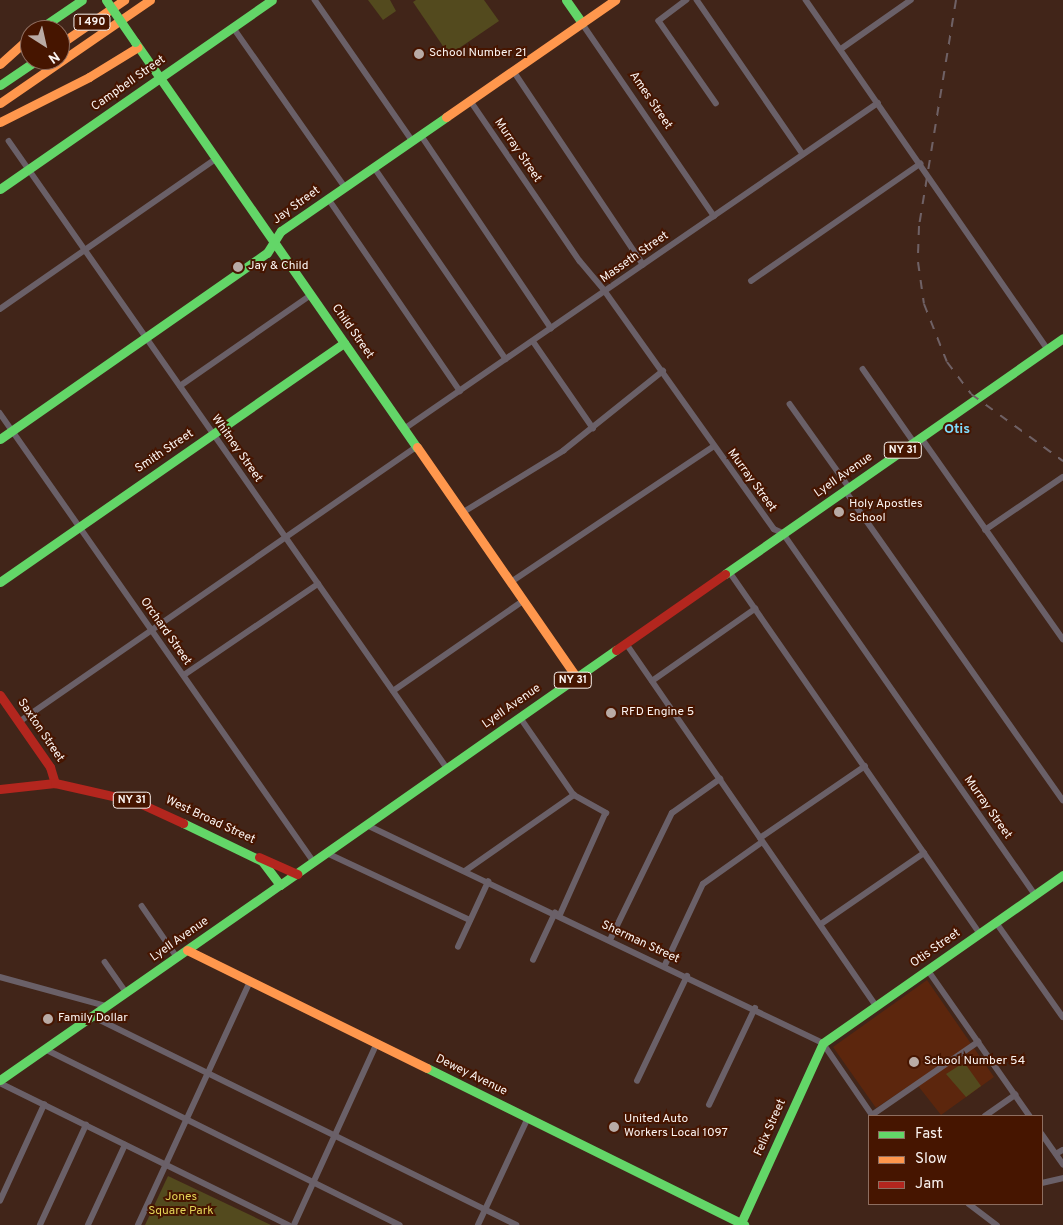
<!DOCTYPE html>
<html>
<head>
<meta charset="utf-8">
<style>
	body { margin:0 }
	#map { position:relative; width:1063px; height:1225px; overflow:hidden; background:#412519; font-family:Overpass,sans-serif }
	div>[style] { position:absolute }
	.built>* { inset:0; background:#5c260d }
	.green>* { inset:0; background:#534a1e }
	.street>* { height:5.5px; margin:-2.75px; padding:0 2.75px; transform-origin:2.75px; border-radius:2.75px; background:#6a6068 }
	.fast>* { height:9px; margin:-4.5px; padding:0 4.5px; transform-origin:4.5px; border-radius:4.5px; background:#63d668 }
	.slow>* { height:9px; margin:-4.5px; padding:0 4.5px; transform-origin:4.5px; border-radius:4.5px; background:#ff974d }
	.jam>* { height:9px; margin:-4.5px; padding:0 4.5px; transform-origin:4.5px; border-radius:4.5px; background:#b3261e }
	.rail>* { height:2px; margin-top:-1px; transform-origin:0; background:repeating-linear-gradient(90deg,#6f6165 0 9px,transparent 0 18px) }
	.fast-bridge>* { height:9px; margin:-4.5px; padding:0 4.5px; transform-origin:4.5px; border-radius:4.5px; background:#63d668 }
	.dots>* { width:14px; height:14px; translate:-50% -50%; box-sizing:border-box; border:2px solid #461500; border-radius:50% }
	span { translate:-50% -50%; white-space:nowrap; text-align:center; line-height:1.15; -webkit-text-stroke:4px #461500; paint-order:stroke }
	.shield-label span { padding:1px 4px; background:#461500; border:1px solid; border-radius:4px; -webkit-text-stroke-width:0 }
	.shield-label { font-size:11px; color:#faf3f0; font-weight:700 }
	.poi-label { font-size:12px; color:#faf3f0 }
	.left { translate:0 -50%; text-align:left }
	.street-label { font-size:12px; color:#faf3f0 }
	.park-label { font-size:12px; color:#e3d456 }
	.neighbourhood-label { font-size:14px; color:#7fddfe; font-weight:700 }
	.legend { position:absolute; left:868px; top:1115px; width:175px; height:90px; box-sizing:border-box; background:#461500; border:1px solid #8e6e60; margin:0; padding:6px 9px; list-style:none; font-size:15px; color:#faf3f0 }
	.legend li { display:flex; align-items:center; gap:10px; height:25px }
	.legend b { width:25px; border:1px solid #8e6e60 }
	.north { position:absolute; left:20px; top:20px; width:50px; height:50px; box-sizing:border-box; background:#461500; border:1px solid #8e6e60; border-radius:50%; rotate:145deg; font-size:14px; font-weight:700; line-height:20px; text-align:center; color:#faf3f0 }
	.north::after { content:''; display:block; margin:auto; width:18px; height:22px; background:#b9aba5; clip-path:polygon(50% 0,100% 100%,50% 72%,0 100%) }
</style>
</head>
<body>
<div id="map">
	<div class="built">
		<div style="clip-path:polygon(927px 980px,994px 1077px,941px 1115px,915px 1082px,876px 1108px,833px 1047px)"></div>
	</div>
	<div class="green">
		<div style="clip-path:polygon(368px 0,390px 0,396px 11px,383px 20px)"></div>
		<div style="clip-path:polygon(416px 0,484px 0,499px 21px,449px 55px,413px 2px)"></div>
		<div style="clip-path:polygon(960px 1065px,966px 1065px,981px 1086px,966px 1097px,946px 1074px)"></div>
		<div style="clip-path:polygon(168px 1176px,271px 1225px,145px 1225px)"></div>
	</div>
	<div class="street">
		<div style="left:315px;top:0;width:170px;rotate:55.3deg"></div>
		<div style="left:687px;top:0;width:35px;rotate:143deg"></div>
		<div style="left:659px;top:21px;width:100px;rotate:55.2deg"></div>
		<div style="left:697px;top:0;width:187px;rotate:55.5deg"></div>
		<div style="left:806px;top:0;width:425px;rotate:55.3deg"></div>
		<div style="left:582px;top:23px;width:234px;rotate:55.6deg"></div>
		<div style="left:233px;top:27px;width:195px;rotate:55deg"></div>
		<div style="left:841px;top:49px;width:85px;rotate:-35deg"></div>
		<div style="left:513px;top:70px;width:234px;rotate:56.2deg"></div>
		<div style="left:470px;top:100px;width:195px;rotate:55.7deg"></div>
		<div style="left:580px;top:261px;width:39px;rotate:50deg"></div>
		<div style="left:605px;top:291px;width:292px;rotate:54.6deg"></div>
		<div style="left:774px;top:529px;width:10px;rotate:24deg"></div>
		<div style="left:783px;top:533px;width:440px;rotate:55.1deg"></div>
		<div style="left:421px;top:135px;width:233px;rotate:56deg"></div>
		<div style="left:9px;top:141px;width:765px;rotate:55.06deg"></div>
		<div style="left:374px;top:167px;width:233px;rotate:55.5deg"></div>
		<div style="left:328px;top:198px;width:234px;rotate:55.6deg"></div>
		<div style="left:751px;top:281px;width:206px;rotate:-34.7deg"></div>
		<div style="left:0;top:309px;width:263px;rotate:-34.8deg"></div>
		<div style="left:533px;top:341px;width:106px;rotate:55.4deg"></div>
		<div style="left:863px;top:369px;width:89px;rotate:55.1deg"></div>
		<div style="left:180px;top:386px;width:160px;rotate:-34.8deg"></div>
		<div style="left:790px;top:404px;width:102px;rotate:54.6deg"></div>
		<div style="left:0;top:413px;width:548px;rotate:55.03deg"></div>
		<div style="left:404px;top:429px;width:575px;rotate:-34.52deg"></div>
		<div style="left:921px;top:437px;width:247px;rotate:54.9deg"></div>
		<div style="left:845px;top:490px;width:379px;rotate:54.9deg"></div>
		<div style="left:462px;top:513px;width:119px;rotate:-31.5deg"></div>
		<div style="left:563px;top:451px;width:128px;rotate:-38.7deg"></div>
		<div style="left:985px;top:530px;width:94px;rotate:-34.2deg"></div>
		<div style="left:729px;top:571px;width:441px;rotate:55.3deg"></div>
		<div style="left:511px;top:582px;width:244px;rotate:-33.8deg"></div>
		<div style="left:626px;top:643px;width:440px;rotate:55.4deg"></div>
		<div style="left:184px;top:675px;width:162px;rotate:-34.2deg"></div>
		<div style="left:652px;top:681px;width:126px;rotate:-35deg"></div>
		<div style="left:393px;top:691px;width:158px;rotate:-34.7deg"></div>
		<div style="left:520px;top:717px;width:95px;rotate:55.3deg"></div>
		<div style="left:574px;top:795px;width:37px;rotate:29deg"></div>
		<div style="left:606px;top:813px;width:113px;rotate:114.1deg"></div>
		<div style="left:19px;top:722px;width:483px;rotate:-34.7deg"></div>
		<div style="left:367px;top:825px;width:505px;rotate:25.55deg"></div>
		<div style="left:823px;top:1043px;width:88px;rotate:55.6deg"></div>
		<div style="left:760px;top:838px;width:127px;rotate:-34.4deg"></div>
		<div style="left:327px;top:853px;width:158px;rotate:25.1deg"></div>
		<div style="left:465px;top:871px;width:133px;rotate:-34.9deg"></div>
		<div style="left:142px;top:906px;width:62px;rotate:55.5deg"></div>
		<div style="left:996px;top:922px;width:116px;rotate:54.8deg"></div>
		<div style="left:821px;top:924px;width:125px;rotate:-34.6deg"></div>
		<div style="left:610px;top:940px;width:141px;rotate:-64deg"></div>
		<div style="left:672px;top:813px;width:59px;rotate:-35.3deg"></div>
		<div style="left:458px;top:947px;width:72px;rotate:-65.2deg"></div>
		<div style="left:533px;top:960px;width:52px;rotate:-64.9deg"></div>
		<div style="left:105px;top:962px;width:37px;rotate:55deg"></div>
		<div style="left:665px;top:965px;width:89px;rotate:-64.9deg"></div>
		<div style="left:703px;top:884px;width:72px;rotate:-35.4deg"></div>
		<div style="left:928px;top:970px;width:178px;rotate:55.1deg"></div>
		<div style="left:0;top:977px;width:110px;rotate:15.3deg"></div>
		<div style="left:92px;top:1016px;width:473px;rotate:26.2deg"></div>
		<div style="left:45px;top:1049px;width:396px;rotate:26.4deg"></div>
		<div style="left:637px;top:1081px;width:116px;rotate:-64.5deg"></div>
		<div style="left:0;top:1083px;width:322px;rotate:26.2deg"></div>
		<div style="left:709px;top:1105px;width:107px;rotate:-64.6deg"></div>
		<div style="left:872px;top:1115px;width:129px;rotate:-34.6deg"></div>
		<div style="left:985px;top:1116px;width:37px;rotate:-35deg"></div>
		<div style="left:1042px;top:1134px;width:37px;rotate:55deg"></div>
		<div style="left:1056px;top:1154px;width:8px;rotate:-30deg"></div>
		<div style="left:1042px;top:1183px;width:22px;rotate:-13deg"></div>
		<div style="left:0;top:1201px;width:106px;rotate:-65.4deg"></div>
		<div style="left:969px;top:1204px;width:35px;rotate:37deg"></div>
		<div style="left:40px;top:1225px;width:110px;rotate:-65.3deg"></div>
		<div style="left:88px;top:1225px;width:88px;rotate:-65.2deg"></div>
		<div style="left:138px;top:1225px;width:268px;rotate:-65.3deg"></div>
		<div style="left:294px;top:1225px;width:200px;rotate:-65.5deg"></div>
		<div style="left:478px;top:1225px;width:118px;rotate:-65deg"></div>
	</div>
	<div class="fast">
		<div style="left:566px;top:0;width:28px;rotate:55deg"></div>
		<div style="left:38px;top:30px;width:53px;rotate:-34.3deg"></div>
		<div style="left:39px;top:30px;width:1px;rotate:-45deg"></div>
		<div style="left:135px;top:42px;width:494px;rotate:55.2deg"></div>
		<div style="left:0;top:85px;width:45px;rotate:-34deg"></div>
		<div style="left:0;top:189px;width:331px;rotate:-34.8deg"></div>
		<div style="left:0;top:439px;width:325px;rotate:-34.9deg"></div>
		<div style="left:267px;top:253px;width:26px;rotate:-58deg"></div>
		<div style="left:281px;top:231px;width:201px;rotate:-34.6deg"></div>
		<div style="left:725px;top:574px;width:412px;rotate:-34.9deg"></div>
		<div style="left:0;top:582px;width:419px;rotate:-34.8deg"></div>
		<div style="left:183px;top:823px;width:88px;rotate:25.7deg"></div>
		<div style="left:262px;top:861px;width:30px;rotate:53deg"></div>
		<div style="left:280px;top:885px;width:410px;rotate:-35deg"></div>
		<div style="left:427px;top:1068px;width:354px;rotate:26.3deg"></div>
		<div style="left:0;top:1080px;width:341px;rotate:-34.9deg"></div>
		<div style="left:740px;top:1225px;width:200px;rotate:-65.5deg"></div>
		<div style="left:823px;top:1043px;width:293px;rotate:-35deg"></div>
	</div>
	<div class="slow">
		<div style="left:60px;top:44px;width:78px;rotate:-34.5deg"></div>
		<div style="left:0;top:64px;width:40px;rotate:-42deg"></div>
		<div style="left:0;top:103px;width:182px;rotate:-34.5deg"></div>
		<div style="left:446px;top:117px;width:206px;rotate:-34.7deg"></div>
		<div style="left:0;top:122px;width:100px;rotate:-26.8deg"></div>
		<div style="left:89px;top:77px;width:57px;rotate:-31.5deg"></div>
		<div style="left:417px;top:447px;width:281px;rotate:55.3deg"></div>
		<div style="left:187px;top:950px;width:267px;rotate:26.2deg"></div>
	</div>
	<div class="jam">
		<div style="left:616px;top:650px;width:133px;rotate:-34.9deg"></div>
		<div style="left:0;top:695px;width:88px;rotate:55.2deg"></div>
		<div style="left:50px;top:767px;width:17px;rotate:73deg"></div>
		<div style="left:0;top:789px;width:55px;rotate:-6.2deg"></div>
		<div style="left:55px;top:783px;width:82px;rotate:12.7deg"></div>
		<div style="left:135px;top:801px;width:53px;rotate:24.6deg"></div>
		<div style="left:259px;top:857px;width:42px;rotate:24.1deg"></div>
	</div>
	<div class="rail">
		<div style="left:956px;top:0;width:229px;rotate:99.3deg"></div>
		<div style="left:919px;top:226px;width:36px;rotate:92deg"></div>
		<div style="left:918px;top:262px;width:42px;rotate:81.9deg"></div>
		<div style="left:924px;top:304px;width:62px;rotate:68.4deg"></div>
		<div style="left:947px;top:362px;width:40px;rotate:53deg"></div>
		<div style="left:971px;top:394px;width:114px;rotate:36.1deg"></div>
	</div>
	<div class="fast-bridge">
		<div style="left:106px;top:0;width:51px;rotate:55.4deg"></div>
	</div>
	<div class="dots">
		<div style="left:419px;top:54px;background:#b9aba5"></div>
		<div style="left:238px;top:267px;background:#b9aba5"></div>
		<div style="left:839px;top:512px;background:#b9aba5"></div>
		<div style="left:611px;top:713px;background:#b9aba5"></div>
		<div style="left:48px;top:1019px;background:#b9aba5"></div>
		<div style="left:914px;top:1062px;background:#b9aba5"></div>
		<div style="left:614px;top:1127px;background:#b9aba5"></div>
	</div>
	<div class="shield-label">
		<span style="left:92px;top:22px">I 490</span>
		<span style="left:903px;top:450px">NY 31</span>
		<span style="left:573px;top:680px">NY 31</span>
		<span style="left:132px;top:800px">NY 31</span>
	</div>
	<div class="poi-label">
		<span class="left" style="left:429px;top:54px">School Number 21</span>
		<span class="left" style="left:248px;top:267px">Jay &amp; Child</span>
		<span class="left" style="left:849px;top:512px">Holy Apostles<br>School</span>
		<span class="left" style="left:621px;top:713px">RFD Engine 5</span>
		<span class="left" style="left:58px;top:1019px">Family Dollar</span>
		<span class="left" style="left:924px;top:1062px">School Number 54</span>
		<span class="left" style="left:624px;top:1127px">United Auto<br>Workers Local 1097</span>
	</div>
	<div class="street-label">
		<span style="left:129px;top:84px;rotate:-35deg">Campbell Street</span>
		<span style="left:650px;top:101px;rotate:56deg">Ames Street</span>
		<span style="left:517px;top:151px;rotate:56deg">Murray Street</span>
		<span style="left:297px;top:206px;rotate:-36deg">Jay Street</span>
		<span style="left:635px;top:258px;rotate:-35deg">Masseth Street</span>
		<span style="left:352px;top:332px;rotate:55deg">Child Street</span>
		<span style="left:236px;top:449px;rotate:55deg">Whitney Street</span>
		<span style="left:165px;top:452px;rotate:-34deg">Smith Street</span>
		<span style="left:844px;top:476px;rotate:-35deg">Lyell Avenue</span>
		<span style="left:751px;top:481px;rotate:54deg">Murray Street</span>
		<span style="left:165px;top:632px;rotate:55deg">Orchard Street</span>
		<span style="left:512px;top:707px;rotate:-35deg">Lyell Avenue</span>
		<span style="left:40px;top:731px;rotate:56deg">Saxton Street</span>
		<span style="left:987px;top:808px;rotate:55deg">Murray Street</span>
		<span style="left:210px;top:821px;rotate:25deg">West Broad Street</span>
		<span style="left:180px;top:940px;rotate:-35deg">Lyell Avenue</span>
		<span style="left:640px;top:943px;rotate:25deg">Sherman Street</span>
		<span style="left:936px;top:949px;rotate:-35deg">Otis Street</span>
		<span style="left:471px;top:1076px;rotate:26deg">Dewey Avenue</span>
		<span style="left:771px;top:1128px;rotate:-66deg">Felix Street</span>
	</div>
	<div class="park-label">
		<span style="left:181px;top:1205px">Jones<br>Square Park</span>
	</div>
	<div class="neighbourhood-label">
		<span style="left:957px;top:430px">Otis</span>
	</div>
	<ul class="legend">
	<li><b style="height:6px;background:#63d668"></b>Fast</li>
	<li><b style="height:6px;background:#ff974d"></b>Slow</li>
	<li><b style="height:6px;background:#b3261e"></b>Jam</li>
	</ul>
	<div class="north">N</div>
</div>
</body>
</html>
